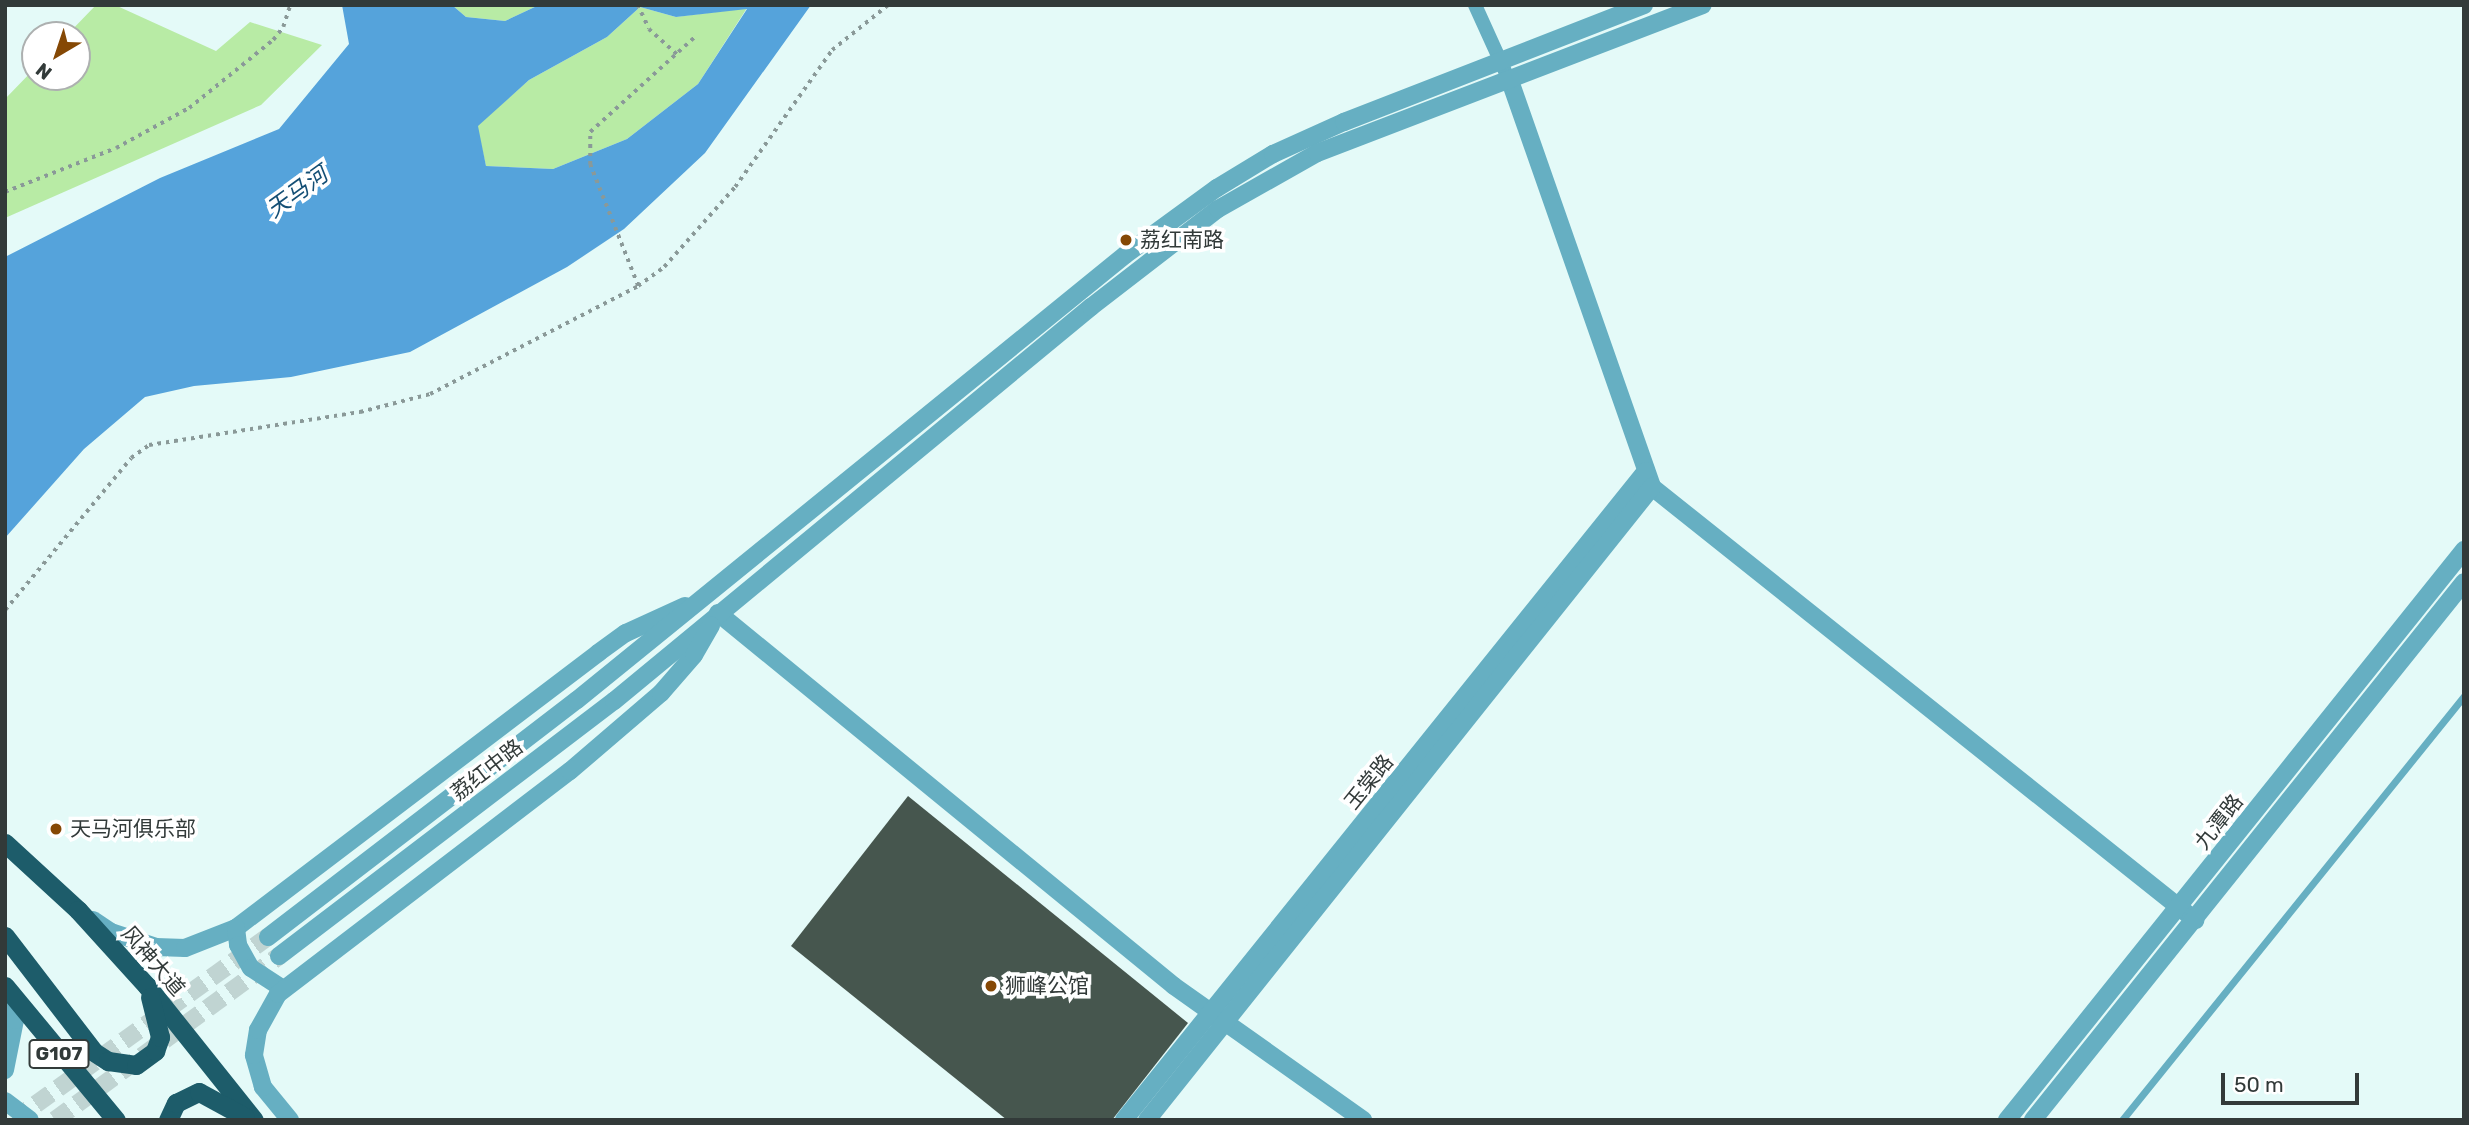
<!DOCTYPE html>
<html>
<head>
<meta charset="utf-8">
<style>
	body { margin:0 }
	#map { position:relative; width:2469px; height:1125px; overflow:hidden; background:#e4faf8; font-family:Rubik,"Noto Sans SC",sans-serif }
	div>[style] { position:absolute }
	.green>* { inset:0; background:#b8eba5 }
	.water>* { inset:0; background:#55a3db }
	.building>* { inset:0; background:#46564e }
	.tertiary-tunnel>* { height:18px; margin-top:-9px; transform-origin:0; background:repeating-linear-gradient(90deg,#c0d4d2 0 18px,transparent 0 27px) }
	.path>* { height:3.5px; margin-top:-1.75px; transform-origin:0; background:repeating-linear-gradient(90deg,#8a9998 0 3.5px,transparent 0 8.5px) }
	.service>* { height:7px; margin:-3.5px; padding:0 3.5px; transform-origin:3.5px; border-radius:3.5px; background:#66afc2 }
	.minor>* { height:14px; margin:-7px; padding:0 7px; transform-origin:7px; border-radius:7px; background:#66afc2 }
	.tertiary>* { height:18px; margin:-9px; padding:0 9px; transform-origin:9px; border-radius:9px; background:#66afc2 }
	.trunk>* { height:19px; margin:-9.5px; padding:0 9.5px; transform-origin:9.5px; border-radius:9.5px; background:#1d5c6a }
	.dots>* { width:19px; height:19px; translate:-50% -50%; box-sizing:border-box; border:4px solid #fff; border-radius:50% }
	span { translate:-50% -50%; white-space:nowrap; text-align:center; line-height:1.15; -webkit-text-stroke:7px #fff; paint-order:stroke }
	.shield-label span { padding:2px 5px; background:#fff; border:2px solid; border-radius:5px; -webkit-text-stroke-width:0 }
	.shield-label { font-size:19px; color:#323a39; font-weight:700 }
	.poi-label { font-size:21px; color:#323a39 }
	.left { translate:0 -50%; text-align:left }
	.street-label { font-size:21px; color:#323a39 }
	.water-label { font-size:23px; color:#144f75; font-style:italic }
	.frame { position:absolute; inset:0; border:7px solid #323a39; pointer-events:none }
	.north { position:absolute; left:21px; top:21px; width:70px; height:70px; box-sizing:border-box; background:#fff; border:2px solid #adb0b0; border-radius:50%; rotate:219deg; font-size:19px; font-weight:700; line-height:28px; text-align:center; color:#323a39 }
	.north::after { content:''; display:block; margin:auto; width:24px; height:32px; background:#854805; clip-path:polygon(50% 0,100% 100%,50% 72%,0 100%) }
	.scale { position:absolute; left:2221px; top:1073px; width:138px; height:32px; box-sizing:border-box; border:4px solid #323a39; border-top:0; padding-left:9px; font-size:21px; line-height:24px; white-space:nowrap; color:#323a39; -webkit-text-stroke:5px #fff; paint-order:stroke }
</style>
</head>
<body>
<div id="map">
	<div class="green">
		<div style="clip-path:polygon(96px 5px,115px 5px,216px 51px,250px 22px,322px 45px,261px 105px,5px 218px,5px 99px,35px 68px,35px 77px,77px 77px,77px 35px,67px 35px)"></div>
		<div style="clip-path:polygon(452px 5px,539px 5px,505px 21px,466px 17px)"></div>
		<div style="clip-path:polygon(640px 7px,676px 17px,747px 8px,698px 84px,627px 139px,553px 169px,486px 166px,477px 126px,529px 80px,607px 37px)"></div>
	</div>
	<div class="water">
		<div style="clip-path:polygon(evenodd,342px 5px,452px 5px,466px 17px,505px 21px,539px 5px,811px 5px,705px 153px,624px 229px,567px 267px,410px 352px,291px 377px,194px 386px,145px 397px,84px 449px,5px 538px,5px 257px,160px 178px,279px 129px,349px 44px,342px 5px,640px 7px,676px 17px,747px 9px,698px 84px,627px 139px,553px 169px,486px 166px,478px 126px,529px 80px,607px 37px,640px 7px)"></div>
	</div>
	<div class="building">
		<div style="clip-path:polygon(908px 796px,1188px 1023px,1112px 1120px,1007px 1120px,791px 946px)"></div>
	</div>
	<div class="tertiary-tunnel">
		<div style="left:14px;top:1120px;width:313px;rotate:-35.8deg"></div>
		<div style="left:55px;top:1120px;width:278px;rotate:-36.2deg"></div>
	</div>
	<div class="path">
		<div style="left:638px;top:5px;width:26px;rotate:65deg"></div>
		<div style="left:649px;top:29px;width:38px;rotate:42deg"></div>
		<div style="left:5px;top:192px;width:119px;rotate:-21.6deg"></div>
		<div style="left:116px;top:148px;width:83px;rotate:-28.7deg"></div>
		<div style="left:189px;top:108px;width:108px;rotate:-39deg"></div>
		<div style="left:273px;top:40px;width:16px;rotate:-52deg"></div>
		<div style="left:283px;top:27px;width:23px;rotate:-72deg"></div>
		<div style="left:638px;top:286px;width:130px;rotate:-111.6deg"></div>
		<div style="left:590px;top:165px;width:33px;rotate:-90deg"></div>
		<div style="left:590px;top:132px;width:143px;rotate:-42.2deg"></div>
		<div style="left:5px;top:610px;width:197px;rotate:-50.3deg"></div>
		<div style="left:131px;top:458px;width:22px;rotate:-36deg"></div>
		<div style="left:149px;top:445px;width:214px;rotate:-8.9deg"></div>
		<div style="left:360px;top:412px;width:72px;rotate:-14.4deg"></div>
		<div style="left:430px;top:394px;width:234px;rotate:-27.4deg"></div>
		<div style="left:638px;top:286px;width:32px;rotate:-36deg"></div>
		<div style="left:664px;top:267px;width:107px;rotate:-48.4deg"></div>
		<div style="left:735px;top:187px;width:168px;rotate:-54.7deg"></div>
		<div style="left:832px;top:50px;width:72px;rotate:-38.8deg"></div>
	</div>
	<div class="service">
		<div style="left:2122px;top:1120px;width:545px;rotate:-51.11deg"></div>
	</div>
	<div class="minor">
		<div style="left:1475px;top:5px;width:72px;rotate:65.6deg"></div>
	</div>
	<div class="tertiary">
		<div style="left:1509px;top:78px;width:433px;rotate:70.7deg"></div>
		<div style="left:1652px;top:487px;width:695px;rotate:38.57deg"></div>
		<div style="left:718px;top:613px;width:589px;rotate:39.28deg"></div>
		<div style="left:1174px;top:986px;width:232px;rotate:35.3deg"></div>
		<div style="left:93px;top:920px;width:22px;rotate:34deg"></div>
		<div style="left:111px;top:932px;width:47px;rotate:18.4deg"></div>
		<div style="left:156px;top:947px;width:29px;rotate:2deg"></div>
		<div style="left:185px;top:948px;width:55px;rotate:-21.4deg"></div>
		<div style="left:236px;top:928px;width:455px;rotate:-37.2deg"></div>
		<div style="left:598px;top:653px;width:34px;rotate:-36deg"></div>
		<div style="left:626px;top:633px;width:65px;rotate:-24.6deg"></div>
		<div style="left:236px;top:928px;width:17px;rotate:83deg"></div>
		<div style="left:238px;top:945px;width:26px;rotate:61deg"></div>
		<div style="left:251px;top:968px;width:38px;rotate:33deg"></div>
		<div style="left:268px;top:937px;width:389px;rotate:-37.5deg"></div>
		<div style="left:577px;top:700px;width:706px;rotate:-39.08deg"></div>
		<div style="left:1125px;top:255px;width:114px;rotate:-36.1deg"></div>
		<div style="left:1217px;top:188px;width:66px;rotate:-31.3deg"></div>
		<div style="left:1273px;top:154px;width:78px;rotate:-24.3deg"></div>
		<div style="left:1344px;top:122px;width:322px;rotate:-21.3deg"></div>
		<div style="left:279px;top:956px;width:421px;rotate:-37.3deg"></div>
		<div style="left:614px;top:701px;width:619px;rotate:-39.56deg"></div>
		<div style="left:1091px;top:307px;width:160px;rotate:-37.7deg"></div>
		<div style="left:1218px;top:209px;width:114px;rotate:-29.5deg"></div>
		<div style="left:1317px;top:153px;width:413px;rotate:-21deg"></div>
		<div style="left:5px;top:1070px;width:51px;rotate:-78.7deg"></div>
		<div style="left:15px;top:1020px;width:28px;rotate:-100deg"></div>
		<div style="left:5px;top:1101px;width:31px;rotate:37deg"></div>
		<div style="left:290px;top:1120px;width:43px;rotate:-129.3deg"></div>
		<div style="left:263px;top:1087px;width:33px;rotate:-106deg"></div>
		<div style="left:254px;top:1055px;width:25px;rotate:-81deg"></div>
		<div style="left:258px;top:1030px;width:41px;rotate:-60.9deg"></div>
		<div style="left:278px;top:994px;width:367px;rotate:-37.4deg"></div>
		<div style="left:570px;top:771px;width:120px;rotate:-40.6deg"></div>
		<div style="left:661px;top:693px;width:50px;rotate:-49deg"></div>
		<div style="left:694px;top:655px;width:34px;rotate:-60deg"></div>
		<div style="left:1124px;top:1120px;width:833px;rotate:-51.19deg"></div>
		<div style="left:1147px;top:1120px;width:810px;rotate:-51.42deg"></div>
		<div style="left:2007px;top:1120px;width:731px;rotate:-51.28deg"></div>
		<div style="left:2033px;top:1120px;width:689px;rotate:-51.3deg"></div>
	</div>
	<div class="trunk">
		<div style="left:5px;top:843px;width:99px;rotate:42.5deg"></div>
		<div style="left:78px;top:910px;width:103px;rotate:47.8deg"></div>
		<div style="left:147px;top:986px;width:171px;rotate:51.4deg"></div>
		<div style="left:5px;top:936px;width:146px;rotate:52.5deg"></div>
		<div style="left:94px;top:1052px;width:17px;rotate:33deg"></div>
		<div style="left:108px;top:1061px;width:28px;rotate:8deg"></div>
		<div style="left:136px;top:1065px;width:24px;rotate:-36deg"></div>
		<div style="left:155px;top:1051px;width:15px;rotate:-70deg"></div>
		<div style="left:160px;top:1037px;width:41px;rotate:-104deg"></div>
		<div style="left:5px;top:986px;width:174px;rotate:50.4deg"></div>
		<div style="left:168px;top:1120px;width:19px;rotate:-65deg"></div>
		<div style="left:176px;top:1103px;width:25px;rotate:-26deg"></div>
		<div style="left:199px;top:1092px;width:52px;rotate:28.5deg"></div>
	</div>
	<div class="dots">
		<div style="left:1126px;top:240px;background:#854805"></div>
		<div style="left:56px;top:829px;background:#854805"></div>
		<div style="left:991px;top:986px;background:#854805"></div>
	</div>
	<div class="shield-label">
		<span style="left:59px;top:1054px">G107</span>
	</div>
	<div class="poi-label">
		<span class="left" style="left:1140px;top:240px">荔红南路</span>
		<span class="left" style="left:70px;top:829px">天马河俱乐部</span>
		<span class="left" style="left:1005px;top:986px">狮峰公馆</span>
	</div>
	<div class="street-label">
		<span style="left:487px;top:770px;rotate:-38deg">荔红中路</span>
		<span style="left:1369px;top:782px;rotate:-51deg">玉棠路</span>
		<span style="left:2219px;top:822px;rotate:-52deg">九潭路</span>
		<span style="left:153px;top:961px;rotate:49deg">风神大道</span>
	</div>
	<div class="water-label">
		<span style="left:297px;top:192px;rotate:-36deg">天马河</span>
	</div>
	<div class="frame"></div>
	<div class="north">N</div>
	<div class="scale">50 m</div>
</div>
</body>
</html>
